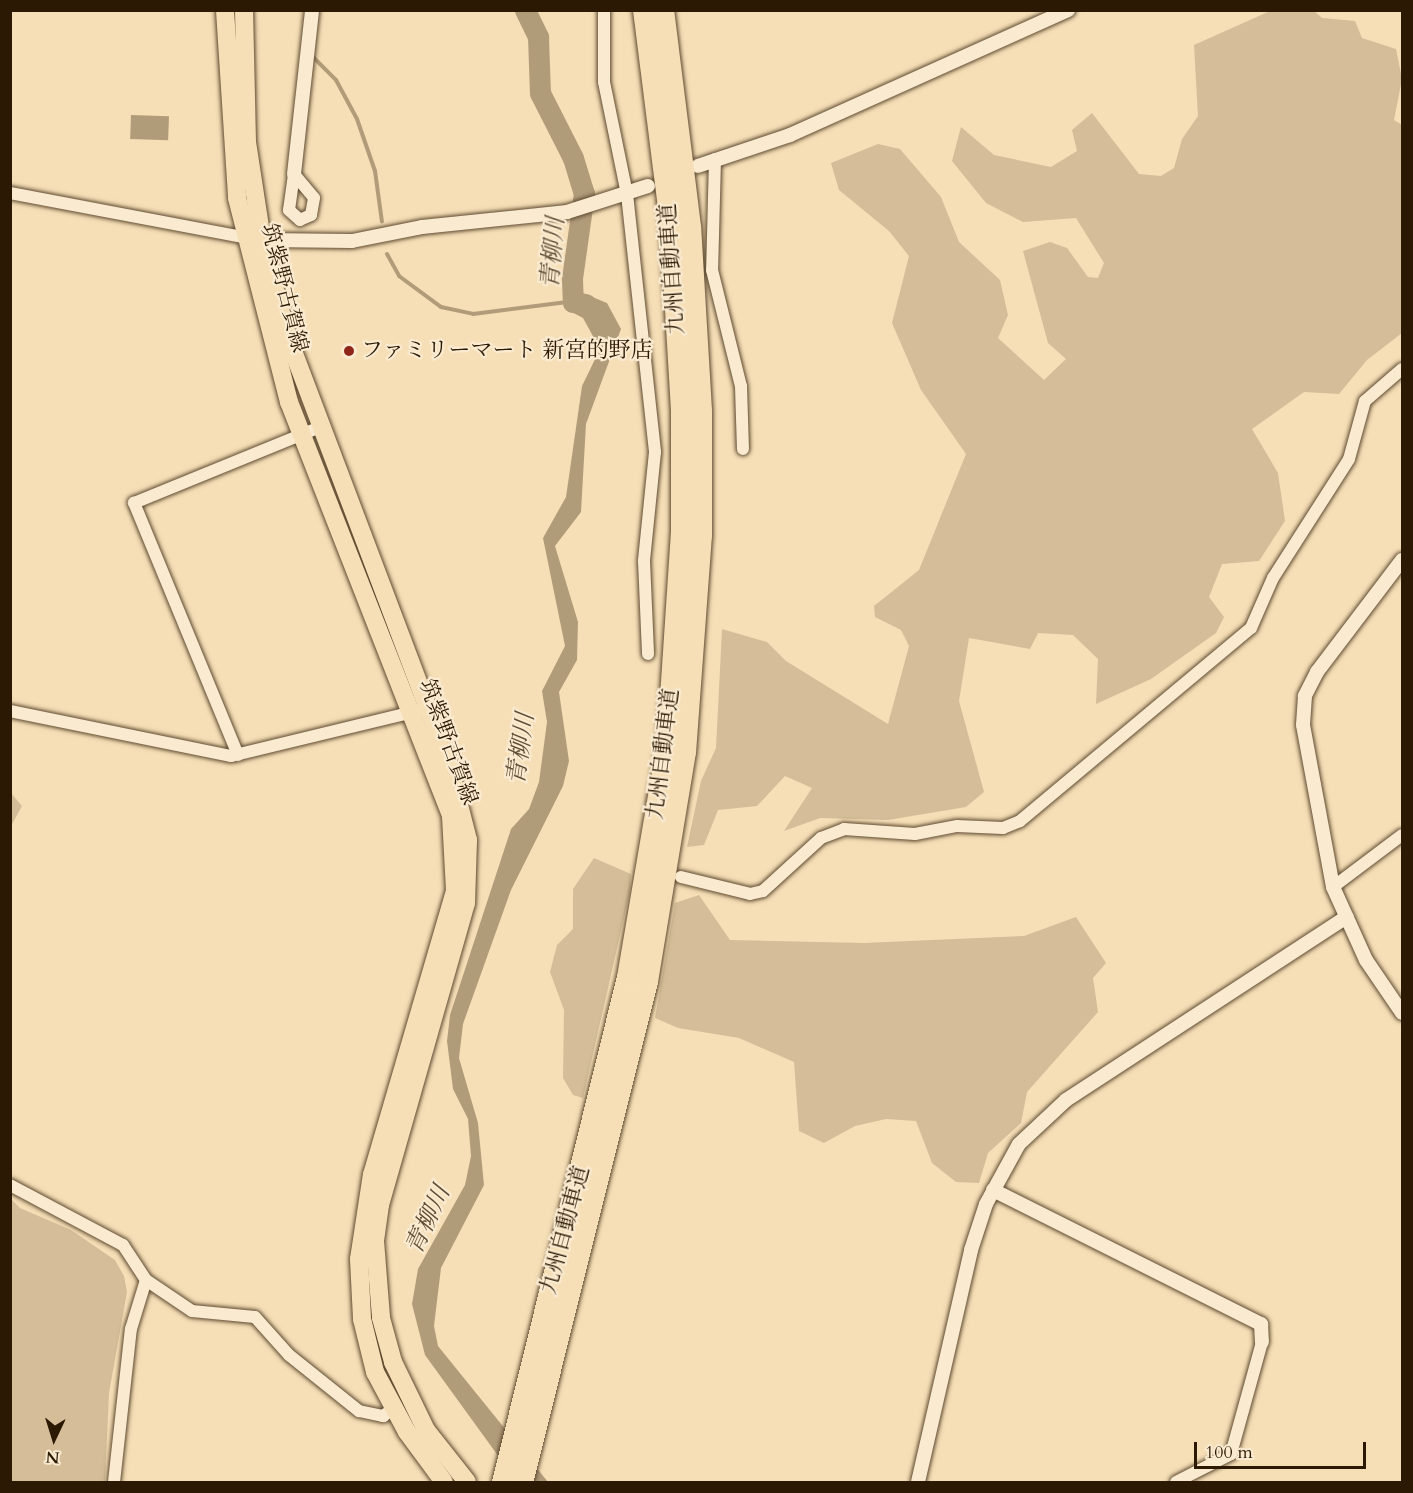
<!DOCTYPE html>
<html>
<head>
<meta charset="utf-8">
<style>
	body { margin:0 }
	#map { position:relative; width:1413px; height:1493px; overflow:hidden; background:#f6dfb7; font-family:Cardo,"Noto Serif JP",serif }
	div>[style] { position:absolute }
	.green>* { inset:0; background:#d4bd98 }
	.water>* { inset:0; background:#b19c7a; transform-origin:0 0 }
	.stream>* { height:4px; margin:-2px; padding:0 2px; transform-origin:2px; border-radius:2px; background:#b19c7a }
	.river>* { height:21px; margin:-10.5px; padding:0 10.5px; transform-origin:10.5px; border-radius:10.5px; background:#b19c7a }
	.roads { filter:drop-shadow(0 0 2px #5e4a30) drop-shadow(0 0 2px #5e4a30) }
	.minor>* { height:12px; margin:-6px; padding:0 6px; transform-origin:6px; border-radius:6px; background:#f9ead0 }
	.tertiary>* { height:14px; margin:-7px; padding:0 7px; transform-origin:7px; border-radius:7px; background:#f9ead0 }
	.primary>* { height:18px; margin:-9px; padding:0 9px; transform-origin:9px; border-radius:9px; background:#f6dfb7 }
	.motorway>* { height:21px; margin:-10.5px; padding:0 10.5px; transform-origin:10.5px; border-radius:10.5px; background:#f6dfb7 }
	.dots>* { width:16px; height:16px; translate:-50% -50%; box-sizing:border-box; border:3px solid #f9ead0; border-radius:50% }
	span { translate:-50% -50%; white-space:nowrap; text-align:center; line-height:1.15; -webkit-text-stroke:4.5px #f9ead0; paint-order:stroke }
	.street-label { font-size:22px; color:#2c1903 }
	.poi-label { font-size:22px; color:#2c1903 }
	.left { translate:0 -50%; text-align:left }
	.water-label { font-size:24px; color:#614d33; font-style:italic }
	.frame { position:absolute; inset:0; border:12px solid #2c1903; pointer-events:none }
	.north { position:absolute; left:24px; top:1409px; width:60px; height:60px; -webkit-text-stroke:4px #f9ead0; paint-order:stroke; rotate:184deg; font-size:16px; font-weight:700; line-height:24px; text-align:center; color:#2c1903 }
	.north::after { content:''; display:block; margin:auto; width:21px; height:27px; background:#2c1903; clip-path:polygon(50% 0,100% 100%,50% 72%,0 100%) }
	.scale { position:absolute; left:1194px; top:1442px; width:172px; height:27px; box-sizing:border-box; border:3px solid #2c1903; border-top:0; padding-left:8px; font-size:18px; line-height:21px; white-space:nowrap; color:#2c1903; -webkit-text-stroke:4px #f9ead0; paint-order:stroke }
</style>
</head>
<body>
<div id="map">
	<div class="green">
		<div style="clip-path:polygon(1313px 10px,1322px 18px,1355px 21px,1362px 38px,1396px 49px,1402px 79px,1394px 120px,1402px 125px,1402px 333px,1367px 360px,1339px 394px,1304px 392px,1252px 429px,1278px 473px,1285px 521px,1259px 561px,1222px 564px,1209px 597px,1224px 617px,1216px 633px,1151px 679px,1096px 704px,1098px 659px,1073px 635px,1038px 633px,1030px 649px,969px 638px,959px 701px,984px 792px,966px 807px,888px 820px,820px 818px,784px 831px,812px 788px,785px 776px,757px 806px,718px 810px,704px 845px,687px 847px,701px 781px,716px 748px,722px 629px,767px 642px,786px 661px,888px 724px,909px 646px,901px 630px,875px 617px,874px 606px,919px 570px,966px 454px,921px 390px,892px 323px,909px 256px,889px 231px,839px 190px,831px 163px,878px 144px,900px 149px,941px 197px,959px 242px,1000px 280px,1008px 315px,998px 338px,1044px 380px,1066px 359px,1048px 343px,1023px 251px,1050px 242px,1067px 248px,1088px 277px,1098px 278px,1104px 263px,1076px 218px,1023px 222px,986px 203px,952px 161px,961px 127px,994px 155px,1051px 167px,1077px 151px,1072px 130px,1092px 113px,1139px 174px,1161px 176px,1174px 168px,1182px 139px,1198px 116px,1194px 45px,1270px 11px)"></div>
		<div style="clip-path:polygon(11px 793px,22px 806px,11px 826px)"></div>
		<div style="clip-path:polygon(594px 858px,631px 874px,630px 891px,583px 1098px,573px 1095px,563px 1078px,564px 1010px,550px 972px,557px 945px,573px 929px,573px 889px)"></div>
		<div style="clip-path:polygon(699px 895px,730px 940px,864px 943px,1024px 936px,1076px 917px,1106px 963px,1093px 978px,1098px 1012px,1027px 1092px,1021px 1123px,988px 1153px,979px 1183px,956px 1182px,932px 1163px,916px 1121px,886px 1119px,855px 1126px,824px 1143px,799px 1131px,794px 1062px,739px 1038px,678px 1028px,655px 1018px,675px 903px)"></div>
		<div style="clip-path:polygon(10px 1198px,20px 1208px,71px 1230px,115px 1260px,124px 1276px,127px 1292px,109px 1393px,105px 1482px,11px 1482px)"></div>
	</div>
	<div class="water">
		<div style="left:131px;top:115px;width:38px;height:24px;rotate:2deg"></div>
		<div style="clip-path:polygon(568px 287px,607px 303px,621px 329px,586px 424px,581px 512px,555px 546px,578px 622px,577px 660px,559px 692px,569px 761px,563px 786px,511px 890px,463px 1024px,459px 1058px,478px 1123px,484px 1185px,441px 1268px,434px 1326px,438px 1346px,548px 1482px,517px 1482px,425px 1355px,412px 1304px,418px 1269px,465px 1185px,471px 1156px,468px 1119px,453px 1089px,447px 1041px,450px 1015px,511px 829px,529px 809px,539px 782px,547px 722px,542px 691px,565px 646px,543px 538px,566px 497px,582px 386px,600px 349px,583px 318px,564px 308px)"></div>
	</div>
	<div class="stream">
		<div style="left:314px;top:58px;width:31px;rotate:45deg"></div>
		<div style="left:336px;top:80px;width:44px;rotate:61.7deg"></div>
		<div style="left:357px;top:119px;width:55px;rotate:70.9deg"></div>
		<div style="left:375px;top:171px;width:51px;rotate:82.2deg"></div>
		<div style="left:387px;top:254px;width:25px;rotate:61deg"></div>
		<div style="left:399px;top:276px;width:52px;rotate:36.4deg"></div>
		<div style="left:441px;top:307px;width:33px;rotate:12deg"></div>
		<div style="left:473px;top:314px;width:95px;rotate:-7.3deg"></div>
	</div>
	<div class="river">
		<div style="left:525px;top:10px;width:30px;rotate:64deg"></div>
		<div style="left:538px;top:37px;width:56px;rotate:88deg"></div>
		<div style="left:540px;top:93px;width:73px;rotate:63.1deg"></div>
		<div style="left:573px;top:158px;width:37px;rotate:73deg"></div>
		<div style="left:584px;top:193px;width:86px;rotate:98deg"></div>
		<div style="left:572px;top:278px;width:24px;rotate:88deg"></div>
		<div style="left:573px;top:302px;width:13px;rotate:9deg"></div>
	</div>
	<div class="roads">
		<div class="minor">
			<div style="left:604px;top:10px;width:72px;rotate:90deg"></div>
			<div style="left:604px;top:82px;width:114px;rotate:78.4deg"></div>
			<div style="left:627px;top:194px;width:260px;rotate:83.8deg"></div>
			<div style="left:655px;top:452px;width:110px;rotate:95.8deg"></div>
			<div style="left:644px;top:561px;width:93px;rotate:87.5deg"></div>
			<div style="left:715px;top:159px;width:111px;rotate:91.5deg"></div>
			<div style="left:712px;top:270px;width:120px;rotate:76deg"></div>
			<div style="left:741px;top:386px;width:63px;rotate:88.2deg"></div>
			<div style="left:294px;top:174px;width:31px;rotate:50deg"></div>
			<div style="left:314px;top:198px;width:17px;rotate:100deg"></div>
			<div style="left:311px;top:215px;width:12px;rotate:156deg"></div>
			<div style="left:300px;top:220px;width:15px;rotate:-138deg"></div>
			<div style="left:289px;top:210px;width:36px;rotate:-82deg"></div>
			<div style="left:10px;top:193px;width:248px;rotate:10.7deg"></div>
			<div style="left:10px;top:711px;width:226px;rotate:11.5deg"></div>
			<div style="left:231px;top:756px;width:191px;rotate:-13.6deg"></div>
			<div style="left:238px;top:755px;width:273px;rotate:-112.4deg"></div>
			<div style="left:134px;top:503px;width:199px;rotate:-22.2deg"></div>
			<div style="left:681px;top:877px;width:71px;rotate:13.8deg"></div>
			<div style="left:750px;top:894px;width:13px;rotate:-13deg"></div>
			<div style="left:763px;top:891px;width:79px;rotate:-42.4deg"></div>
			<div style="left:821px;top:838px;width:25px;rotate:-21deg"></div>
			<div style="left:844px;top:829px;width:71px;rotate:4deg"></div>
			<div style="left:915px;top:834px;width:43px;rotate:-10.8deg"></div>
			<div style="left:957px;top:826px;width:46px;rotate:2.5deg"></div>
			<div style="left:1003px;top:828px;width:18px;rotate:-22deg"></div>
			<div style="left:1020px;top:821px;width:301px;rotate:-39.9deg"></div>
			<div style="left:1251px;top:628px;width:55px;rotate:-66.3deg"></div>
			<div style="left:1273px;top:578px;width:141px;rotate:-57.4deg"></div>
			<div style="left:1349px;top:459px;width:60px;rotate:-74.6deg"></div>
			<div style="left:1365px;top:401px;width:49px;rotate:-40.9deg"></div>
			<div style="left:1333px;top:887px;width:86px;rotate:-37deg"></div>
			<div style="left:10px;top:1185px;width:128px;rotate:28deg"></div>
			<div style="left:123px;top:1245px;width:42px;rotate:56.7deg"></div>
			<div style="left:146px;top:1280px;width:55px;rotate:34deg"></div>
			<div style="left:192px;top:1311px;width:63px;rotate:5.4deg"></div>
			<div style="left:255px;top:1317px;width:51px;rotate:48.2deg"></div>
			<div style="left:289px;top:1355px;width:90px;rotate:38.7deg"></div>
			<div style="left:359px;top:1411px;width:25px;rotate:12deg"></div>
			<div style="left:383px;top:1416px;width:12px;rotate:-35deg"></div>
			<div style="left:114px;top:1482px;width:154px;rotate:-83.7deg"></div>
			<div style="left:131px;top:1329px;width:51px;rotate:-73deg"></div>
			<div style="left:1176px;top:1482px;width:62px;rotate:-27deg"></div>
			<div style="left:1231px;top:1454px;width:116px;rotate:-74.5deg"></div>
		</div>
		<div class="tertiary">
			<div style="left:698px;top:166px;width:97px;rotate:-18.6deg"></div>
			<div style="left:790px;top:135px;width:305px;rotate:-24.2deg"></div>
			<div style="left:294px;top:174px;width:165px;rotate:-83.7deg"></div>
			<div style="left:262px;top:240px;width:90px;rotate:0.6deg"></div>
			<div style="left:352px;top:241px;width:71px;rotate:-11.3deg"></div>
			<div style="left:422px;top:227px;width:146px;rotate:-5.9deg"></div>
			<div style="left:567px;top:212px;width:85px;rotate:-17.8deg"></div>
			<div style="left:1402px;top:560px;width:141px;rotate:127.2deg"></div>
			<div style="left:1317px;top:672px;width:27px;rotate:117deg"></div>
			<div style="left:1305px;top:696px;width:29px;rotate:94deg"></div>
			<div style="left:1303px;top:725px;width:165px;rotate:79.5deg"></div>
			<div style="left:1333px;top:887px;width:80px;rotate:65.7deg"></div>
			<div style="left:1366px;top:960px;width:64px;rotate:55.8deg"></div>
			<div style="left:993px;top:1190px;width:300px;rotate:26.6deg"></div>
			<div style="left:1261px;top:1324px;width:18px;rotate:87deg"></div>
			<div style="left:918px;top:1482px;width:238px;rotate:-77.1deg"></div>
			<div style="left:971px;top:1250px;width:48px;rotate:-71.9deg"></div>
			<div style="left:986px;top:1204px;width:68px;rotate:-61.2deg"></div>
			<div style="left:1019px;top:1144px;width:64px;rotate:-43.1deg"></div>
			<div style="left:1066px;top:1100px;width:335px;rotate:-33.1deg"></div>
		</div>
		<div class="primary">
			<div style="left:225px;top:10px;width:188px;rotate:86.3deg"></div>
			<div style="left:237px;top:198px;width:211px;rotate:75.7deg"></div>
			<div style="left:289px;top:402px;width:445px;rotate:68.6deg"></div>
			<div style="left:451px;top:816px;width:75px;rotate:86.9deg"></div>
			<div style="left:455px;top:891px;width:295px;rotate:106.3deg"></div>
			<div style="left:372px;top:1174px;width:86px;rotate:98.7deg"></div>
			<div style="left:359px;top:1259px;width:60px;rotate:87.1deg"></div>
			<div style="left:362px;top:1319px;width:55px;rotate:76.2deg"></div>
			<div style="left:375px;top:1372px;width:68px;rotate:61.9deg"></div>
			<div style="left:407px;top:1432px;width:62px;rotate:53.5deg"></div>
			<div style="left:244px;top:10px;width:132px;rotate:88.7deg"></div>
			<div style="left:247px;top:142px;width:99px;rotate:81.3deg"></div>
			<div style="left:262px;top:240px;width:98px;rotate:75.3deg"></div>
			<div style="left:287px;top:335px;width:456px;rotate:69.3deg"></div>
			<div style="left:448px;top:762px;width:81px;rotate:75.6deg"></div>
			<div style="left:468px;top:840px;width:63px;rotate:91.8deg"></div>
			<div style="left:466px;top:903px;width:314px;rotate:105.9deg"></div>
			<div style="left:380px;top:1205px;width:36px;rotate:98deg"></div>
			<div style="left:375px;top:1241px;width:77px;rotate:85.5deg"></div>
			<div style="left:381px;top:1318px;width:46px;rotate:74.7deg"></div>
			<div style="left:393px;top:1362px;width:76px;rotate:64.1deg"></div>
			<div style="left:426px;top:1430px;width:66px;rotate:51.7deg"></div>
		</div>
		<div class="motorway">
			<div style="left:502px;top:1482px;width:520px;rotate:-76.1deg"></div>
			<div style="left:627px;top:977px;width:238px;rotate:-80.3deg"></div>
			<div style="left:667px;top:742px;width:210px;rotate:-86.2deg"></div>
			<div style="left:681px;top:532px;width:122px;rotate:-90deg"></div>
			<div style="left:681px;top:410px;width:187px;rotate:-93.4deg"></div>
			<div style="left:670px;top:223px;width:215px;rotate:-97.2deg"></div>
			<div style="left:522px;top:1482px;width:516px;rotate:-75.99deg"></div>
			<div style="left:647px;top:981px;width:232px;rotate:-80.6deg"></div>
			<div style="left:685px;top:752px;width:218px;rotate:-85.8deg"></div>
			<div style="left:701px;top:535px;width:125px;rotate:-90deg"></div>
			<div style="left:701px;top:410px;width:184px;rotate:-93.4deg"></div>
			<div style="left:690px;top:226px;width:218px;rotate:-97.1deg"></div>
		</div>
	</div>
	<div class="dots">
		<div style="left:349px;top:351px;background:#8f2418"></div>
	</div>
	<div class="street-label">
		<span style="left:672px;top:269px;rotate:-94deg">九州自動車道</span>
		<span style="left:284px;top:288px;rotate:76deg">筑紫野古賀線</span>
		<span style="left:448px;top:742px;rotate:70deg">筑紫野古賀線</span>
		<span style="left:663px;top:754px;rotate:-83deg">九州自動車道</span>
		<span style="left:565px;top:1230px;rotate:-75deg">九州自動車道</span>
	</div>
	<div class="poi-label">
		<span class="left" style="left:361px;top:351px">ファミリーマート 新宮的野店</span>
	</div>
	<div class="water-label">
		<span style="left:553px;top:253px;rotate:-85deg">青柳川</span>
		<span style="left:521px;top:749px;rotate:-82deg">青柳川</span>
		<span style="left:428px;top:1220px;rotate:-65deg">青柳川</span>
	</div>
	<div class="frame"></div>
	<div class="north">N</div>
	<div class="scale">100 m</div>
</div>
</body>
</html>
